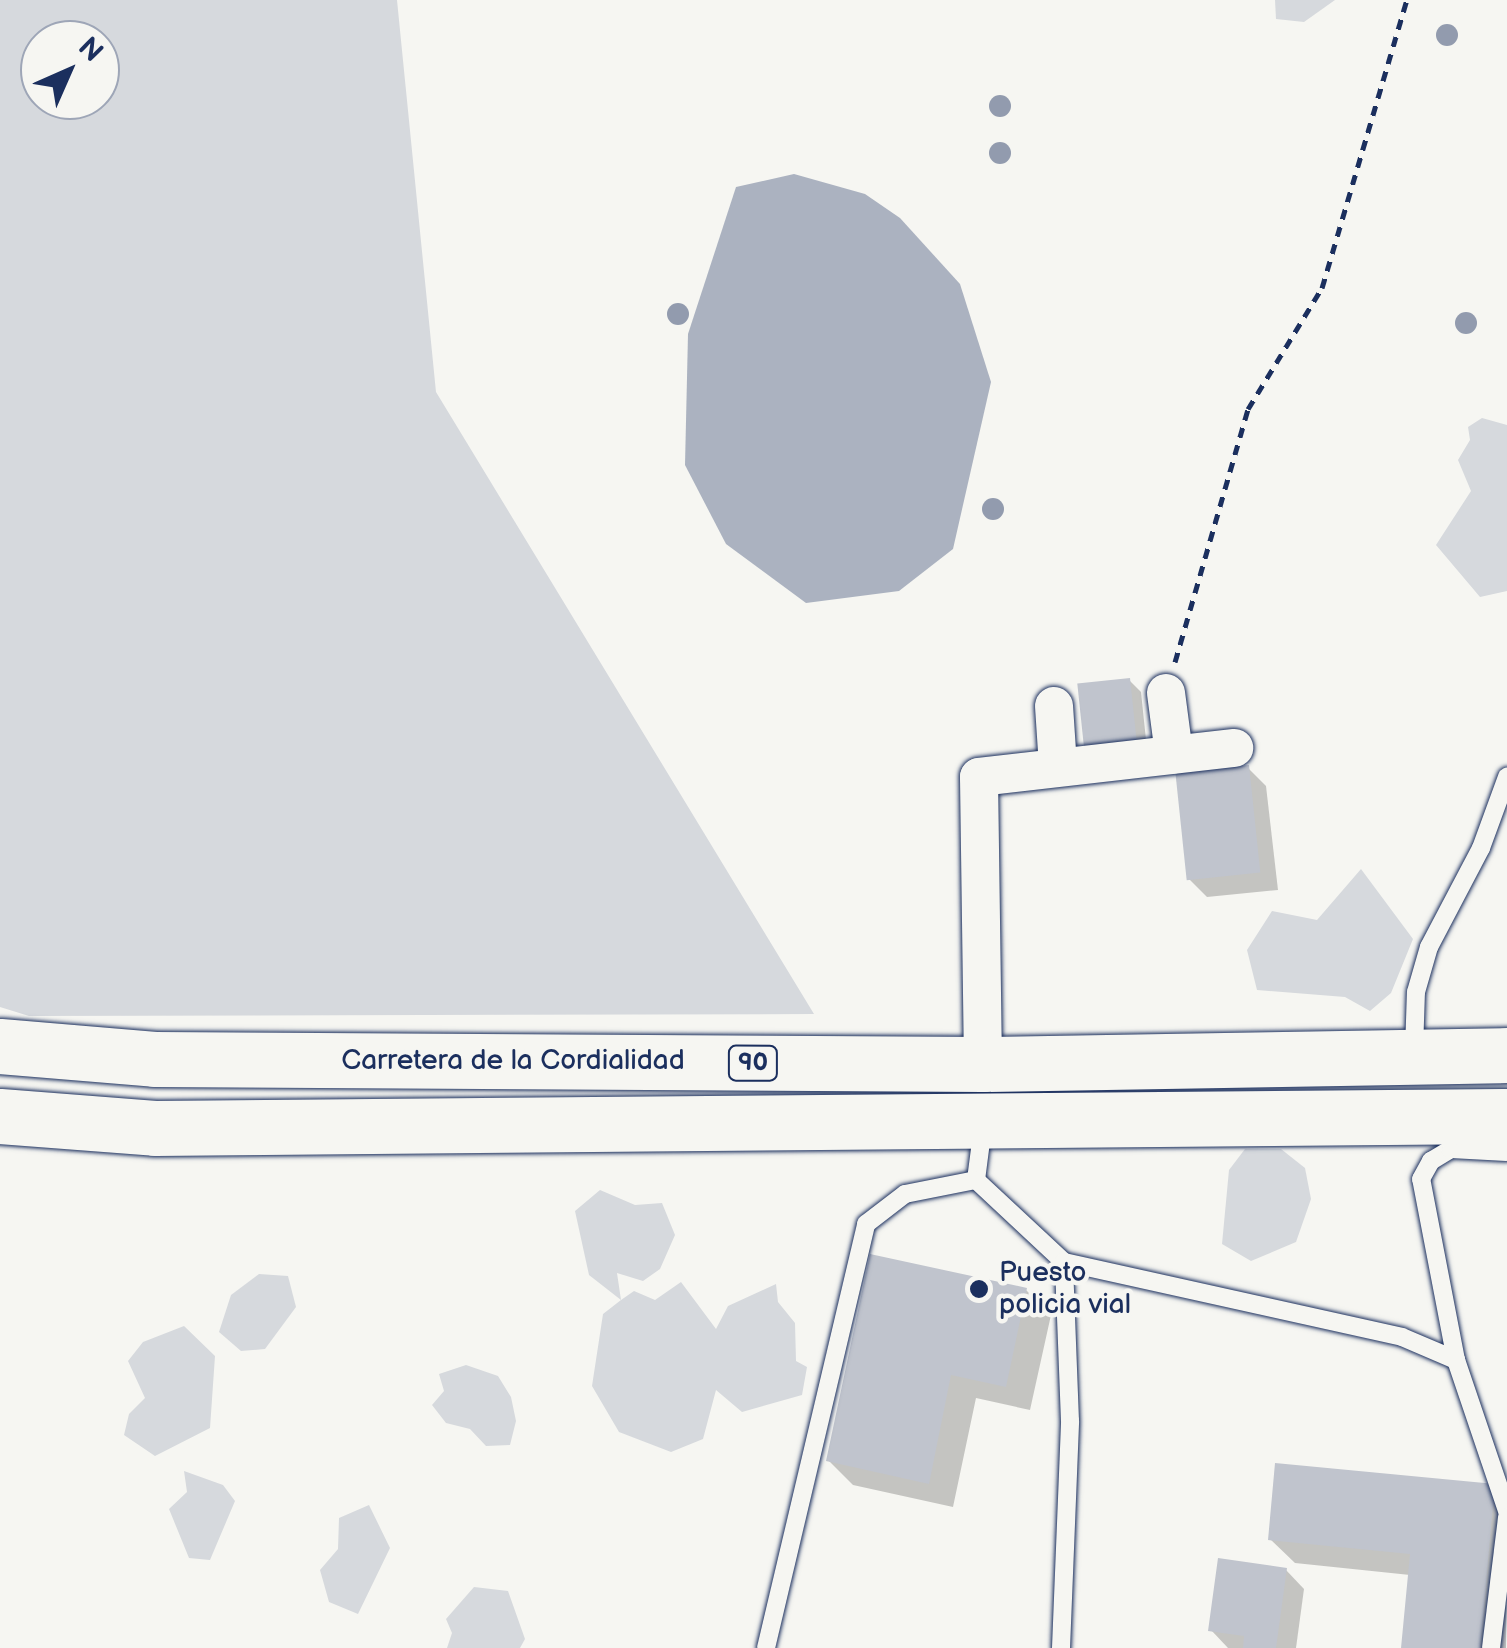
<!DOCTYPE html>
<html>
<head>
<meta charset="utf-8">
<style>
	body { margin:0 }
	#map { position:relative; width:1507px; height:1648px; overflow:hidden; background:#f6f6f2; font-family:"Balsamiq Sans",sans-serif }
	div>[style] { position:absolute }
	.green>* { inset:0; background:#d6d9dd }
	.water>* { inset:0; background:#abb2c0 }
	.shadow>* { inset:0; background:#0003 }
	.building>* { inset:0; background:#c0c4cd; transform-origin:0 0 }
	.path>* { height:5px; margin-top:-2.5px; transform-origin:0; background:repeating-linear-gradient(90deg,#1b2f5e 0 10px,transparent 0 18px) }
	.roads { filter:drop-shadow(0 0 2px #1b2f5e) drop-shadow(0 0 2px #1b2f5e) }
	.lane>* { height:18px; margin:-9px; padding:0 9px; transform-origin:9px; border-radius:9px; background:#f6f6f2 }
	.street>* { height:38px; margin:-19px; padding:0 19px; transform-origin:19px; border-radius:19px; background:#f6f6f2 }
	.highway>* { height:55px; margin:-27.5px; padding:0 27.5px; transform-origin:27.5px; border-radius:27.5px; background:#f6f6f2 }
	.trees>* { width:22px; height:22px; margin:-11px; border-radius:50%; background:#929bae }
	.dots>* { width:28px; height:28px; translate:-50% -50%; box-sizing:border-box; border:5px solid #f6f6f2; border-radius:50% }
	span { translate:-50% -50%; white-space:nowrap; text-align:center; line-height:1.15; -webkit-text-stroke:9px #f6f6f2; paint-order:stroke }
	.shield-label span { padding:2px 8px; background:#f6f6f2; border:2px solid; border-radius:8px; -webkit-text-stroke-width:0 }
	.shield-label { font-size:25px; color:#1b2f5e; font-weight:700 }
	.street-label { font-size:28px; color:#1b2f5e }
	.poi-label { font-size:28px; color:#1b2f5e }
	.left { translate:0 -50%; text-align:left }
	.north { position:absolute; left:20px; top:20px; width:100px; height:100px; box-sizing:border-box; background:#f6f6f2; border:2px solid #9ea6b7; border-radius:50%; rotate:45deg; font-size:28px; font-weight:700; line-height:40px; text-align:center; color:#1b2f5e }
	.north::after { content:''; display:block; margin:auto; width:35px; height:45px; background:#1b2f5e; clip-path:polygon(50% 0,100% 100%,50% 72%,0 100%) }
</style>
</head>
<body>
<div id="map">
	<div class="green">
		<div style="clip-path:polygon(evenodd,0 0,397px 0,436px 392px,814px 1014px,29px 1016px,0 1007px,0 0,40px 40px,100px 40px,100px 100px,40px 100px,40px 40px)"></div>
		<div style="clip-path:polygon(1275px 0,1335px 0,1304px 22px,1276px 19px)"></div>
		<div style="clip-path:polygon(1482px 418px,1507px 425px,1507px 591px,1480px 597px,1436px 545px,1471px 491px,1458px 460px,1470px 440px,1468px 427px)"></div>
		<div style="clip-path:polygon(1361px 869px,1413px 939px,1391px 993px,1370px 1011px,1345px 997px,1257px 990px,1247px 950px,1272px 911px,1317px 920px)"></div>
		<div style="clip-path:polygon(1245px 1149px,1281px 1149px,1305px 1168px,1311px 1199px,1296px 1242px,1251px 1261px,1222px 1244px,1229px 1170px)"></div>
		<div style="clip-path:polygon(600px 1190px,635px 1205px,662px 1203px,675px 1235px,660px 1269px,643px 1281px,617px 1273px,621px 1300px,634px 1291px,655px 1300px,681px 1282px,716px 1329px,728px 1306px,776px 1284px,778px 1302px,795px 1323px,796px 1361px,807px 1367px,802px 1395px,742px 1412px,716px 1390px,703px 1439px,671px 1452px,619px 1432px,592px 1386px,603px 1314px,621px 1300px,589px 1275px,575px 1211px)"></div>
		<div style="clip-path:polygon(259px 1274px,288px 1276px,296px 1307px,265px 1349px,241px 1351px,219px 1332px,231px 1295px)"></div>
		<div style="clip-path:polygon(184px 1326px,215px 1356px,210px 1428px,155px 1456px,124px 1435px,129px 1414px,145px 1398px,128px 1361px,143px 1342px)"></div>
		<div style="clip-path:polygon(466px 1365px,498px 1376px,511px 1397px,516px 1421px,510px 1445px,486px 1446px,470px 1429px,446px 1423px,432px 1405px,444px 1391px,439px 1374px)"></div>
		<div style="clip-path:polygon(184px 1471px,223px 1485px,235px 1501px,210px 1560px,189px 1558px,169px 1509px,187px 1492px)"></div>
		<div style="clip-path:polygon(369px 1505px,390px 1548px,358px 1614px,329px 1602px,320px 1570px,338px 1549px,339px 1518px)"></div>
		<div style="clip-path:polygon(474px 1587px,508px 1591px,525px 1639px,520px 1648px,447px 1648px,452px 1633px,446px 1619px)"></div>
	</div>
	<div class="water">
		<div style="clip-path:polygon(794px 174px,865px 194px,900px 218px,960px 284px,991px 382px,953px 549px,899px 591px,806px 603px,726px 544px,685px 465px,688px 334px,736px 187px)"></div>
	</div>
	<div class="shadow">
		<div style="clip-path:polygon(1129px 680px,1141px 692px,1148px 759px,1099px 764px)"></div>
		<div style="clip-path:polygon(1248px 768px,1266px 786px,1278px 890px,1207px 897px,1189px 879px)"></div>
		<div style="clip-path:polygon(1026px 1290px,1051px 1315px,1030px 1410px,976px 1398px,953px 1507px,853px 1485px,829px 1461px)"></div>
		<div style="clip-path:polygon(1494px 1487px,1507px 1500px,1506px 1648px,1404px 1648px,1410px 1575px,1295px 1563px,1270px 1539px)"></div>
		<div style="clip-path:polygon(1286px 1570px,1304px 1589px,1296px 1648px,1228px 1648px,1211px 1630px)"></div>
	</div>
	<div class="building">
		<div style="left:1130px;top:678px;width:70px;height:53px;rotate:84deg"></div>
		<div style="left:1249px;top:765px;width:108px;height:74px;rotate:84deg"></div>
		<div style="clip-path:polygon(870px 1254px,1027px 1288px,1006px 1387px,951px 1375px,929px 1484px,826px 1461px)"></div>
		<div style="clip-path:polygon(1275px 1463px,1495px 1484px,1480px 1648px,1401px 1648px,1410px 1554px,1268px 1540px)"></div>
		<div style="clip-path:polygon(1218px 1558px,1287px 1568px,1276px 1648px,1243px 1648px,1244px 1636px,1208px 1631px)"></div>
	</div>
	<div class="path">
		<div style="left:1175px;top:662px;width:263px;rotate:-73.9deg"></div>
		<div style="left:1248px;top:409px;width:142px;rotate:-58.6deg"></div>
		<div style="left:1322px;top:288px;width:300px;rotate:-73.6deg"></div>
	</div>
	<div class="roads">
		<div class="lane">
			<div style="left:1414px;top:1051px;width:59px;rotate:-88.1deg"></div>
			<div style="left:1416px;top:992px;width:47px;rotate:-73.9deg"></div>
			<div style="left:1429px;top:947px;width:112px;rotate:-62.3deg"></div>
			<div style="left:1481px;top:848px;width:76px;rotate:-69.9deg"></div>
			<div style="left:976px;top:1180px;width:54px;rotate:-82.6deg"></div>
			<div style="left:1456px;top:1360px;width:184px;rotate:-100.9deg"></div>
			<div style="left:1421px;top:1179px;width:21px;rotate:-61deg"></div>
			<div style="left:1431px;top:1161px;width:23px;rotate:-31deg"></div>
			<div style="left:1451px;top:1149px;width:56px;rotate:3.1deg"></div>
			<div style="left:766px;top:1648px;width:436px;rotate:-76.7deg"></div>
			<div style="left:866px;top:1224px;width:49px;rotate:-37.6deg"></div>
			<div style="left:905px;top:1194px;width:72px;rotate:-11.2deg"></div>
			<div style="left:976px;top:1180px;width:120px;rotate:43deg"></div>
			<div style="left:1064px;top:1262px;width:346px;rotate:12.5deg"></div>
			<div style="left:1402px;top:1337px;width:59px;rotate:23.1deg"></div>
			<div style="left:1456px;top:1360px;width:159px;rotate:71.3deg"></div>
			<div style="left:1061px;top:1648px;width:227px;rotate:-87.7deg"></div>
			<div style="left:1070px;top:1421px;width:159px;rotate:-92.2deg"></div>
			<div style="left:1491px;top:1648px;width:132px;rotate:-83deg"></div>
		</div>
		<div class="street">
			<div style="left:1166px;top:693px;width:62px;rotate:82.5deg"></div>
			<div style="left:1054px;top:706px;width:60px;rotate:86.2deg"></div>
			<div style="left:983px;top:1064px;width:287px;rotate:-90.8deg"></div>
			<div style="left:979px;top:777px;width:257px;rotate:-6.5deg"></div>
		</div>
		<div class="highway">
			<div style="left:0;top:1046px;width:155px;rotate:4.8deg"></div>
			<div style="left:154px;top:1059px;width:829px;rotate:0.35deg"></div>
			<div style="left:983px;top:1064px;width:524px;rotate:-0.98deg"></div>
			<div style="left:0;top:1116px;width:155px;rotate:4.4deg"></div>
			<div style="left:155px;top:1128px;width:1352px;rotate:-0.51deg"></div>
		</div>
	</div>
	<div class="trees">
		<div style="left:1447px;top:35px"></div>
		<div style="left:1000px;top:106px"></div>
		<div style="left:1000px;top:153px"></div>
		<div style="left:678px;top:314px"></div>
		<div style="left:1466px;top:323px"></div>
		<div style="left:993px;top:509px"></div>
	</div>
	<div class="dots">
		<div style="left:979px;top:1289px;background:#1b2f5e"></div>
	</div>
	<div class="shield-label">
		<span style="left:753px;top:1063px">90</span>
	</div>
	<div class="street-label">
		<span style="left:513px;top:1061px">Carretera de la Cordialidad</span>
	</div>
	<div class="poi-label">
		<span class="left" style="left:999px;top:1289px">Puesto<br>policia vial</span>
	</div>
	<div class="north">N</div>
</div>
</body>
</html>
